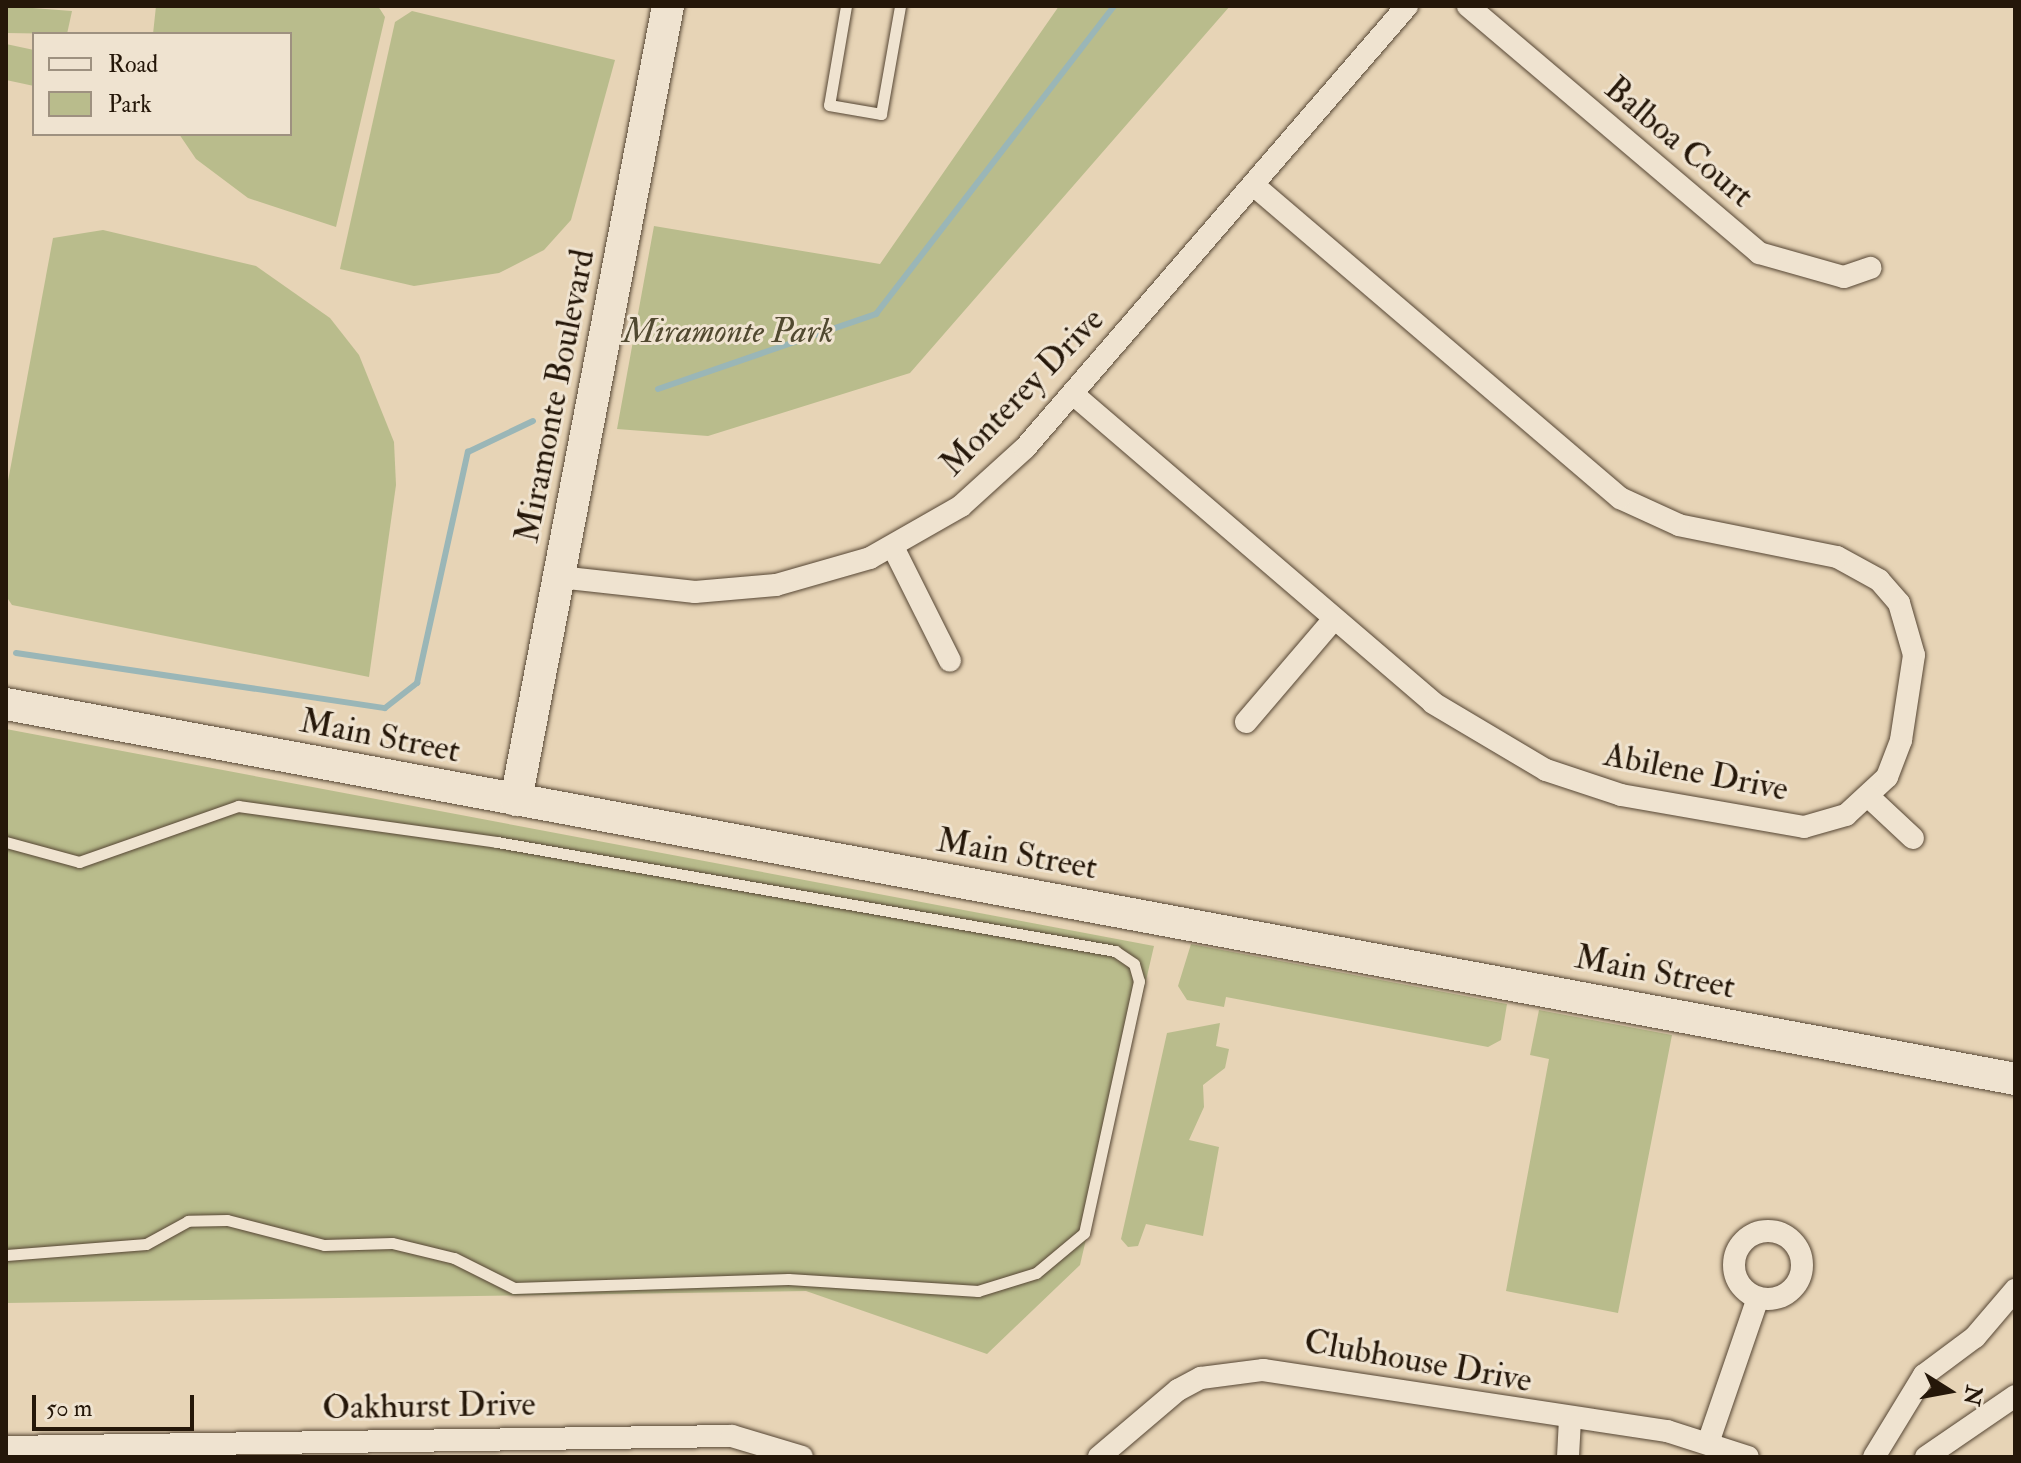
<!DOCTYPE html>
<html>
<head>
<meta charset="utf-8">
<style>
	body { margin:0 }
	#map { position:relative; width:2021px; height:1463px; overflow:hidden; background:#e7d4b6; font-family:"IM FELL Double Pica",serif }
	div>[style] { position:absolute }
	.green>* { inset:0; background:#b9bc8c }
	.stream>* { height:6px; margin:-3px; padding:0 3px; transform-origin:3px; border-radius:3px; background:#9ab6b7 }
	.roads { filter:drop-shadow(0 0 2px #564634) drop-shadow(0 0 2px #564634) }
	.lane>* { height:11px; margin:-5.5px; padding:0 5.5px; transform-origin:5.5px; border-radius:5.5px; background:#efe3d0 }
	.street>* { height:22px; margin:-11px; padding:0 11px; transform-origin:11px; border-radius:11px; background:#efe3d0 }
	.street>.ring { margin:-11px; padding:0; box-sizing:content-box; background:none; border:22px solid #efe3d0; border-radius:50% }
	.secondary>* { height:32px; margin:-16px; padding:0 16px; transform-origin:16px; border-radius:16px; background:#efe3d0 }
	span { translate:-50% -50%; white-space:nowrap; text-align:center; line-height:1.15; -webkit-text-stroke:6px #efe3d0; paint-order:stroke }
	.street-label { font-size:34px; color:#251709 }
	.park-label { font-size:34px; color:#514930; font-style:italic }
	.frame { position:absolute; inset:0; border:8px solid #251709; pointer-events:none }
	.legend { position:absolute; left:32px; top:32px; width:260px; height:104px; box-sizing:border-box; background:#efe3d0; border:2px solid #9e9180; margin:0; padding:10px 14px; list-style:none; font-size:24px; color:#251709 }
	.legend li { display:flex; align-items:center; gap:16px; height:40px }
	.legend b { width:40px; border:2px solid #9e9180 }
	.north { position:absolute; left:1909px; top:1351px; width:80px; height:80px; -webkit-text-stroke:6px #efe3d0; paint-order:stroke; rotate:101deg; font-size:22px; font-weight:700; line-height:32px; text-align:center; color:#251709 }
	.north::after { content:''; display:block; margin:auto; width:28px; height:36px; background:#251709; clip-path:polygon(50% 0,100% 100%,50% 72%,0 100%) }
	.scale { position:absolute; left:32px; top:1395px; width:162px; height:36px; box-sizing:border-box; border:4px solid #251709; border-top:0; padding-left:10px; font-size:24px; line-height:28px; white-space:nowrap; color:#251709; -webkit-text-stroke:6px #efe3d0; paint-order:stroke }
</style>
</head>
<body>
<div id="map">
	<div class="green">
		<div style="clip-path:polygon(6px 6px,72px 11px,67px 34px,6px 33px)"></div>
		<div style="clip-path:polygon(156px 6px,378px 6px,385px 17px,336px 227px,248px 198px,196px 159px,179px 134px,290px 134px,290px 34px,153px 34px)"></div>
		<div style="clip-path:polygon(1059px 6px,1230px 6px,910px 373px,708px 436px,617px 429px,654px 226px,880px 264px)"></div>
		<div style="clip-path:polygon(412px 11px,615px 60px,571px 220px,544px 250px,499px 273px,414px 286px,340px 269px,395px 22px)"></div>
		<div style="clip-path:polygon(6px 44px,34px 50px,34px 86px,6px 80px)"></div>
		<div style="clip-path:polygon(103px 230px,256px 266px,330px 318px,359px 355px,394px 442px,396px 485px,369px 677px,12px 605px,6px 596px,6px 492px,53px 238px)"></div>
		<div style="clip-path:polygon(6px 729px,1154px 946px,1080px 1265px,987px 1354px,806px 1291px,6px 1303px)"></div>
		<div style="clip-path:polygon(1191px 944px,1507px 1004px,1501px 1040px,1488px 1047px,1226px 997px,1224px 1007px,1187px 1000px,1178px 986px)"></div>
		<div style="clip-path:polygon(1539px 1010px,1672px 1035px,1618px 1313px,1506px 1291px,1549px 1059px,1530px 1055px)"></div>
		<div style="clip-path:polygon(1220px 1023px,1216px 1046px,1229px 1049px,1225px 1068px,1203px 1085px,1204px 1107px,1189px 1140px,1219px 1147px,1203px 1236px,1146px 1224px,1138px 1246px,1128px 1247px,1121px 1239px,1167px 1033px)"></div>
	</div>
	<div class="stream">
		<div style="left:658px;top:389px;width:231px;rotate:-19deg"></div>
		<div style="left:876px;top:314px;width:389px;rotate:-52.3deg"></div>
		<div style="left:16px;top:653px;width:373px;rotate:8.5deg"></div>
		<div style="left:385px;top:708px;width:41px;rotate:-38deg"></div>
		<div style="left:417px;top:683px;width:237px;rotate:-77.6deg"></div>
		<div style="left:468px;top:452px;width:72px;rotate:-25.5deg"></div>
	</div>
	<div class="roads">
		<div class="lane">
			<div style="left:846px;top:6px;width:100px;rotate:99.7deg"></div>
			<div style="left:829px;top:105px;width:53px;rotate:9.8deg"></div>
			<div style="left:881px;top:114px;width:110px;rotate:-80deg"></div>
			<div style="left:6px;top:842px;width:76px;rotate:15.3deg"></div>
			<div style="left:79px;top:862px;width:169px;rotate:-19.4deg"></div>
			<div style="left:238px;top:806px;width:261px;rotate:7.9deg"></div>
			<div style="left:497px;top:842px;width:628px;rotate:10deg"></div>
			<div style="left:1115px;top:951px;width:23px;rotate:34deg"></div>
			<div style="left:1134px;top:964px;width:18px;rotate:74deg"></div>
			<div style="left:1139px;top:981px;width:258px;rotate:102.3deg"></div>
			<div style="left:1084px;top:1233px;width:62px;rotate:140.2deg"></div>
			<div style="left:1036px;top:1273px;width:61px;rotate:162.8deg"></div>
			<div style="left:978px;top:1291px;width:190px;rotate:-176.4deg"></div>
			<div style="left:788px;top:1279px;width:274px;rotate:178.1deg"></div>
			<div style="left:514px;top:1288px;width:67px;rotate:-153.4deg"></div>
			<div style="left:454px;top:1258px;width:64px;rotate:-166.4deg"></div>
			<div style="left:392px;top:1243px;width:68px;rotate:178.3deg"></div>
			<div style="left:324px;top:1245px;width:100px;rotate:-165.5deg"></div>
			<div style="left:227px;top:1220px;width:39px;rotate:179deg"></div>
			<div style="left:188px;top:1221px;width:48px;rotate:151.3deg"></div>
			<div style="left:146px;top:1244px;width:140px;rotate:175.5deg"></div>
		</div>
		<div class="street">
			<div style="left:1468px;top:6px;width:382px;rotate:40.3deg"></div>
			<div style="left:1759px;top:253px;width:88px;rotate:15.8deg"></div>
			<div style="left:1844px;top:277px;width:28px;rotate:-19deg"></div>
			<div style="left:1073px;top:394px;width:474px;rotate:40.6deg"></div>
			<div style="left:1433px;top:703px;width:131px;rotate:30.7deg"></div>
			<div style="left:1546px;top:770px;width:79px;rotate:18.4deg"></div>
			<div style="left:1621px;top:795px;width:186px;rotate:9.9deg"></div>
			<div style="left:1804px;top:827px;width:44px;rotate:-15.9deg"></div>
			<div style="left:1846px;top:815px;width:56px;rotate:-42.8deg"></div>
			<div style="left:1887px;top:777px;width:40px;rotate:-69deg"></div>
			<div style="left:1901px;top:740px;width:86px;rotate:-81.3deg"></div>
			<div style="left:1914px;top:655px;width:54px;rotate:-106.1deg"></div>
			<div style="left:1899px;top:603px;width:30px;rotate:-131deg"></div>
			<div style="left:1879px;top:580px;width:48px;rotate:-151.3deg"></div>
			<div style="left:1837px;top:557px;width:161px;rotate:-168.6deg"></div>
			<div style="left:1679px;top:525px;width:65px;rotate:-155.4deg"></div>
			<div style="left:1620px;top:498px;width:482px;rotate:-139.5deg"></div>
			<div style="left:893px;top:547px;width:127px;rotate:63.4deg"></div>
			<div style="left:559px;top:577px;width:137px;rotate:6.3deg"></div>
			<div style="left:695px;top:592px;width:81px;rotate:-4.9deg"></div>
			<div style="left:776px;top:585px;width:98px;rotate:-16deg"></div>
			<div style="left:870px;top:558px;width:105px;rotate:-29.7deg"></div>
			<div style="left:961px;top:506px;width:86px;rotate:-42.2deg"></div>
			<div style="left:1025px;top:448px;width:584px;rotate:-49.16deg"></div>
			<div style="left:1246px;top:722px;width:134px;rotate:-49.5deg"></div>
			<div style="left:1869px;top:797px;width:60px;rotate:43deg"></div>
			<div class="ring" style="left:1734px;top:1231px;width:46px;height:46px"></div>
			<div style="left:1708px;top:1443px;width:153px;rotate:-71deg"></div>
			<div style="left:6px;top:1447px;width:726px;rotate:-0.87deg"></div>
			<div style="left:732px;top:1436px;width:73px;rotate:16.7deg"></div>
			<div style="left:1099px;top:1457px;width:104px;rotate:-40.3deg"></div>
			<div style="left:1178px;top:1390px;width:26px;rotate:-28deg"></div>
			<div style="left:1201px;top:1378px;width:63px;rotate:-7.4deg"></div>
			<div style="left:1263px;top:1370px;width:409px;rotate:8.6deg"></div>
			<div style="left:1667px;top:1431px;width:85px;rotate:17.8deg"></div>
			<div style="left:1568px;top:1457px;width:38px;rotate:-87deg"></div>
			<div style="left:1874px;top:1457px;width:96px;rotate:-58.6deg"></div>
			<div style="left:1924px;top:1375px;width:64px;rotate:-36.7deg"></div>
			<div style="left:1975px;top:1337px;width:62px;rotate:-49.6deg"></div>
			<div style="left:1926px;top:1457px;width:108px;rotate:-34.4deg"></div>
		</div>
		<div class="secondary">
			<div style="left:6px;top:704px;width:2044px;rotate:10.57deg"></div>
			<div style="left:516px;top:800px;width:808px;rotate:-79.16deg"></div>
		</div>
	</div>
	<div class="street-label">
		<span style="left:1679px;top:142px;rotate:40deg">Balboa Court</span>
		<span style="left:1022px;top:392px;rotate:-46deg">Monterey Drive</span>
		<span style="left:555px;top:396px;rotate:-79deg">Miramonte Boulevard</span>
		<span style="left:380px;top:736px;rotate:11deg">Main Street</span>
		<span style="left:1696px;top:772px;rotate:11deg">Abilene Drive</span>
		<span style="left:1017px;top:854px;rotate:10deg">Main Street</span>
		<span style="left:1655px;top:972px;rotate:11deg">Main Street</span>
		<span style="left:1418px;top:1361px;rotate:10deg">Clubhouse Drive</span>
		<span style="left:429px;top:1406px;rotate:-1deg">Oakhurst Drive</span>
	</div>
	<div class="park-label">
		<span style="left:728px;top:332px">Miramonte Park</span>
	</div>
	<div class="frame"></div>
	<ul class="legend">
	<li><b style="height:10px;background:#efe3d0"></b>Road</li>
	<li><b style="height:22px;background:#b9bc8c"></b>Park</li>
	</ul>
	<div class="north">N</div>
	<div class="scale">50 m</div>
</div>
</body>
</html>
